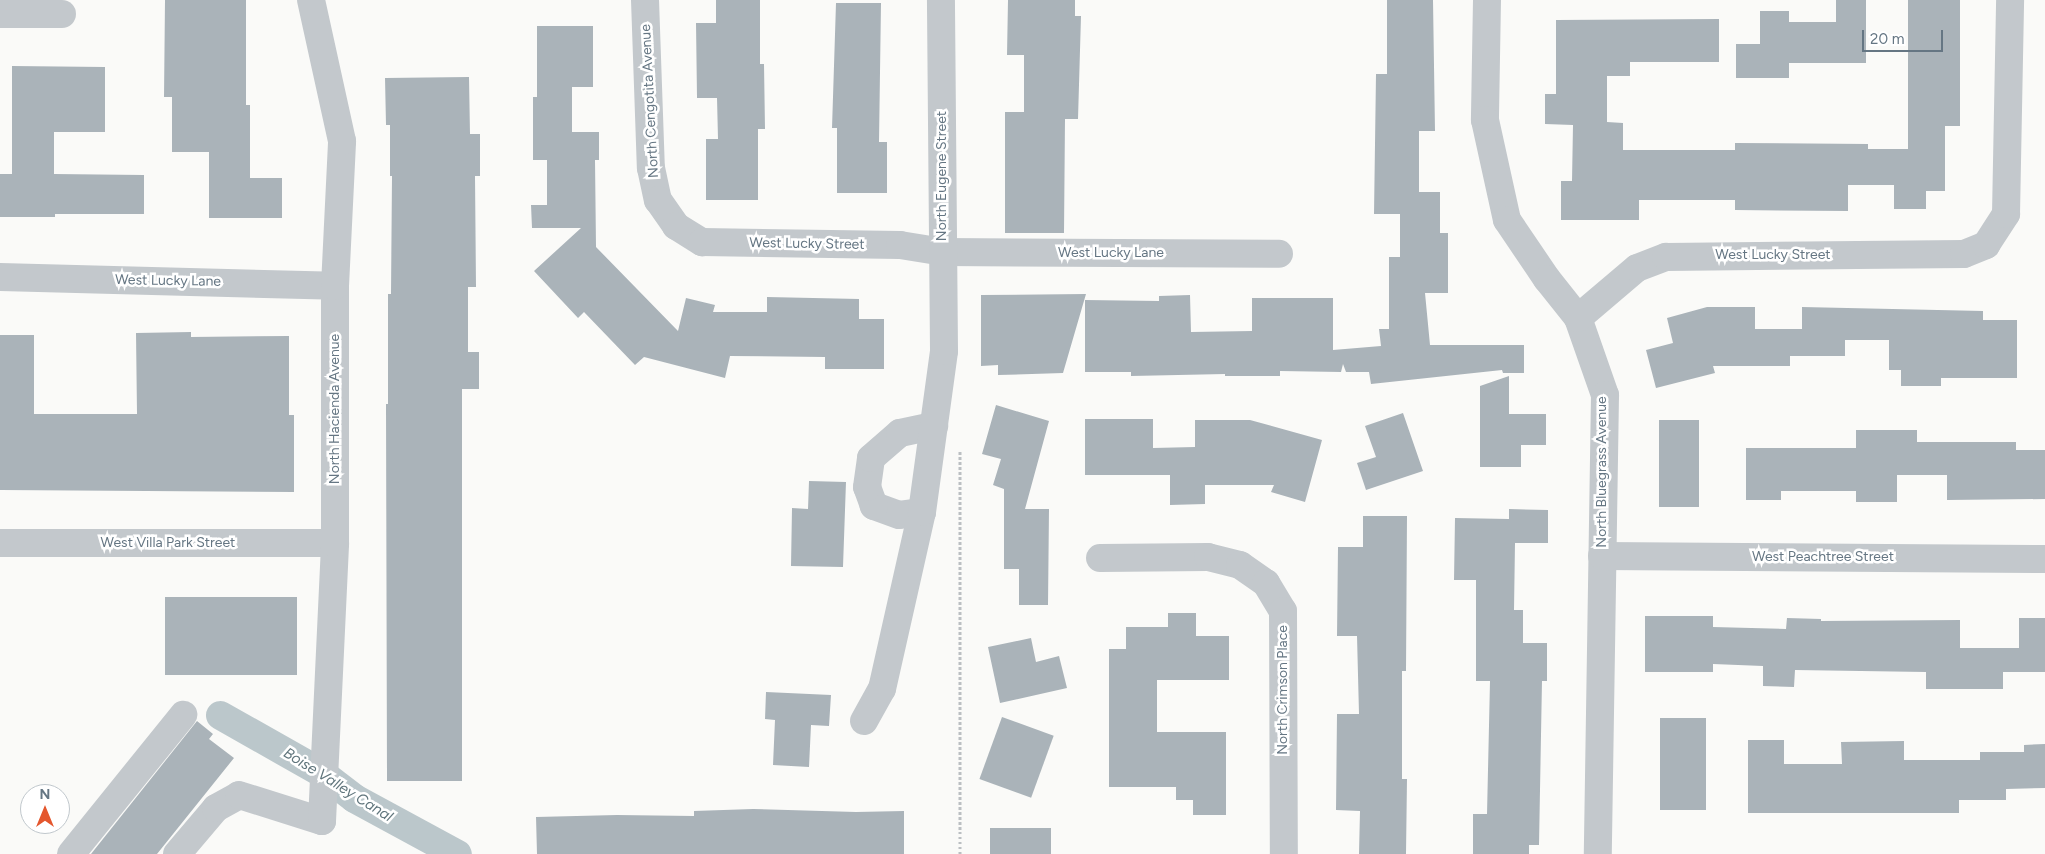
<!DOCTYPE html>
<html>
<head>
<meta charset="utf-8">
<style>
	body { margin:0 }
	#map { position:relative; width:2045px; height:854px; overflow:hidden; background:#fafaf8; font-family:Figtree,sans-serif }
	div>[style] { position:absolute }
	.canal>* { height:29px; margin:-14.5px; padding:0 14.5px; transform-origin:14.5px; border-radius:14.5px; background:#bbc7cb }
	.building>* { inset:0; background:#aab3b9; transform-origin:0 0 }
	.path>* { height:3px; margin-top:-1.5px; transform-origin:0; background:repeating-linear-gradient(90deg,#bbbfc2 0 2.5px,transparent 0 5px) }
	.minor>* { height:28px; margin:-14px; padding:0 14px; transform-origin:14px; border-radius:14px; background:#c3c8cc }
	span { translate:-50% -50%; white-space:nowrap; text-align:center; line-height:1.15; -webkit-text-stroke:5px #fff; paint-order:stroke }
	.street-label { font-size:14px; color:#657683 }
	.water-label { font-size:15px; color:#60757c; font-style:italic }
	.north { position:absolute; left:20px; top:784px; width:50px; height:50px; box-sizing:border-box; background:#fff; border:1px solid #c1c8cd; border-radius:50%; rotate:0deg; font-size:14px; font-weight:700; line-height:20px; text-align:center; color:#657683 }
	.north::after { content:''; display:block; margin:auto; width:18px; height:22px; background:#e4572e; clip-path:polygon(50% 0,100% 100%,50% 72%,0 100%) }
	.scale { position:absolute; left:1862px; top:30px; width:81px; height:22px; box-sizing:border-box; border:2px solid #657683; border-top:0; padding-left:6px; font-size:15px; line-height:18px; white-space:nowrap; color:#657683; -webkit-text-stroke:4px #fff; paint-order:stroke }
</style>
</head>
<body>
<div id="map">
	<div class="canal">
		<div style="left:220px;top:715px;width:114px;rotate:29.5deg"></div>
		<div style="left:319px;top:771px;width:44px;rotate:37.6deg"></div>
		<div style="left:354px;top:798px;width:117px;rotate:28.5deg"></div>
	</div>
	<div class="building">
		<div style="clip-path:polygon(165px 0,246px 0,246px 105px,250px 105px,250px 178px,282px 178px,282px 218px,209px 218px,209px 152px,172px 152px,172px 97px,164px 97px)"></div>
		<div style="clip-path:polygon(716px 0,760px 0,760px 64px,764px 64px,765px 129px,758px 129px,758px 200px,706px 200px,706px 139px,718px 139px,717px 98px,697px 98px,696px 23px,716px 23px)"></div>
		<div style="clip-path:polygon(1008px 0,1075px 0,1075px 16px,1081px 16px,1078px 119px,1065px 119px,1064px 233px,1005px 233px,1005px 112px,1024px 112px,1024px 55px,1007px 55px)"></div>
		<div style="clip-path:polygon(1387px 0,1433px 0,1435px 131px,1419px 131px,1419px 192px,1440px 192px,1440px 233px,1448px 233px,1448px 293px,1425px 293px,1430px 345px,1524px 345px,1524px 373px,1503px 373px,1502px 370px,1371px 384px,1369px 372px,1346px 372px,1343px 364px,1341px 372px,1280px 371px,1280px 376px,1225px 376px,1225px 374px,1131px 376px,1131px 372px,1085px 372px,1085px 300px,1159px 301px,1159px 296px,1190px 295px,1191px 332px,1252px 331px,1252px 298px,1333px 298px,1333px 350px,1381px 346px,1379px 329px,1389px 329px,1389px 257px,1400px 257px,1400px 214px,1374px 214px,1376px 74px,1387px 74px)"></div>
		<div style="clip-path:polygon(1836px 0,1866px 0,1866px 63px,1789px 63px,1789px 78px,1736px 78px,1736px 44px,1760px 44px,1760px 11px,1789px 11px,1789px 22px,1836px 22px)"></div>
		<div style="clip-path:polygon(1908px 0,1960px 0,1960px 126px,1945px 126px,1945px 191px,1926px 191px,1926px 209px,1894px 209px,1894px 185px,1848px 185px,1848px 211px,1735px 210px,1735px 200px,1639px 200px,1639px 220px,1561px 220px,1561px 181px,1572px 181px,1573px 125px,1545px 124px,1545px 94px,1556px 94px,1556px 20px,1719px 19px,1719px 62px,1630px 62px,1630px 76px,1607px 76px,1607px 122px,1623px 123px,1623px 150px,1735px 150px,1735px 143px,1868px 144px,1868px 149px,1908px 149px)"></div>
		<div style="clip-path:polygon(836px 3px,881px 3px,879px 142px,887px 142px,887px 193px,837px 193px,837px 128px,832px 128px)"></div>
		<div style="clip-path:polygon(537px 26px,593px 26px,593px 87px,572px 87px,572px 132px,599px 132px,599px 160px,595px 160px,596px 247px,678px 331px,686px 298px,715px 305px,713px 312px,767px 312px,767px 297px,859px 299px,859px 319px,884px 319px,884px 369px,825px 369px,825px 357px,730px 356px,725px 378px,644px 357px,635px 365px,584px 312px,578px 318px,534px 271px,581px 228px,532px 228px,531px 205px,547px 205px,547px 160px,533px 160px,533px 97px,537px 97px)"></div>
		<div style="clip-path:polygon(12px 66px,105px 67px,105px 132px,54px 132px,54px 174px,144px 175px,144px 214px,55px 214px,55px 217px,0 217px,0 174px,12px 174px)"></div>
		<div style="clip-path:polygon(469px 77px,470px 134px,480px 134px,480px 176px,475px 176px,476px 287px,468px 287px,468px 352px,479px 352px,479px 389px,462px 389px,462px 781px,387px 781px,386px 404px,388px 404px,388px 294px,391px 294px,392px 176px,390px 176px,390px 125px,386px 125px,385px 78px)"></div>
		<div style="clip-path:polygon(1086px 294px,1063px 373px,998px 375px,998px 365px,981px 366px,981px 295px)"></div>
		<div style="clip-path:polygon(1707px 307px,1755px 307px,1755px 329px,1802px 329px,1802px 307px,1983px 311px,1983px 320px,2017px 320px,2017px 378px,1941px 378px,1941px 386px,1901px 386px,1901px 370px,1889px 370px,1889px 340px,1845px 340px,1845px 356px,1790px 356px,1790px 366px,1713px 366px,1715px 373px,1656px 388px,1646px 350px,1673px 343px,1667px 318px)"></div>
		<div style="clip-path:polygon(191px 332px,191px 337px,289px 336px,289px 415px,294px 415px,294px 492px,0 490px,0 335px,34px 335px,34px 414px,137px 414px,136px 333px)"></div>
		<div style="clip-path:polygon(1509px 376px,1509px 414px,1546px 414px,1546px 445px,1521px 445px,1521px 467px,1480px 467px,1480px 386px)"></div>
		<div style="clip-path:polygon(996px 405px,1049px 421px,1025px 509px,1049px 509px,1048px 605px,1019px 605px,1019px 569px,1004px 569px,1004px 489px,993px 485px,1001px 459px,982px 454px)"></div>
		<div style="clip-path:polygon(1403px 413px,1423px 471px,1366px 490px,1357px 463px,1376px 457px,1365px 426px)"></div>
		<div style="clip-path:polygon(1085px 419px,1153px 419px,1153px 448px,1195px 447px,1195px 420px,1250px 420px,1322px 440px,1305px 502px,1271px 492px,1274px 485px,1205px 485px,1205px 504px,1170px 505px,1170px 475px,1085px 475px)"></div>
		<div style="left:1659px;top:420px;width:40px;height:87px"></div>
		<div style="clip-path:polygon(1856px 430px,1917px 430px,1917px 442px,2016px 442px,2016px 450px,2045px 450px,2045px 499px,1947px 500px,1947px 475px,1897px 475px,1897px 502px,1856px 502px,1856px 491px,1781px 491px,1781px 500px,1746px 500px,1746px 448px,1856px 448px)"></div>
		<div style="clip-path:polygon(809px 481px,846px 482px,843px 567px,791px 566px,792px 508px,808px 509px)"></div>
		<div style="clip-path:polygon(1509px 509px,1548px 510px,1548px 543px,1515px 543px,1514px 610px,1523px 610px,1523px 643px,1547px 643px,1547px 681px,1542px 681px,1539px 845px,1529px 845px,1529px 854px,1473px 854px,1473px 814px,1487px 814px,1490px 681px,1476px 681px,1476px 580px,1454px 580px,1455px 518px,1509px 519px)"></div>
		<div style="clip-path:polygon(1363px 516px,1407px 516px,1406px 671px,1402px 671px,1402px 779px,1407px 779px,1406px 854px,1359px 854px,1360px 811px,1336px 810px,1337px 714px,1359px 714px,1357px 636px,1337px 636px,1338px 547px,1363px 547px)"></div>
		<div style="left:165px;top:597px;width:132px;height:78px"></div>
		<div style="clip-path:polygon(1168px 613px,1196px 613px,1196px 636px,1229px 636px,1229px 680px,1157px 680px,1157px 732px,1226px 732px,1226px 815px,1193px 815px,1193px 800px,1176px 800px,1176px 787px,1109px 787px,1109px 649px,1126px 649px,1126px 627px,1168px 627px)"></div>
		<div style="clip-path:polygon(1645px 616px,1713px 616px,1713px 627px,1786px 629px,1787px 618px,1821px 619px,1821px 621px,1960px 620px,1960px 648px,2019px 648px,2019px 618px,2045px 618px,2045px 672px,2003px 672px,2003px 689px,1926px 689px,1926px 672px,1795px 670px,1794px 687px,1763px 686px,1763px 666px,1713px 664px,1713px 672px,1645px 672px)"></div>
		<div style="clip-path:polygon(1031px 638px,1036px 662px,1059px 656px,1067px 688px,1000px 703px,988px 647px)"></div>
		<div style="clip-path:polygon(766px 692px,831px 695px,829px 726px,811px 725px,809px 767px,773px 765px,775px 720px,765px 719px)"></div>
		<div style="left:1002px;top:717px;width:55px;height:66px;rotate:20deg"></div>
		<div style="left:1660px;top:718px;width:46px;height:92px"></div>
		<div style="clip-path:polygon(197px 721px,213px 734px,209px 739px,234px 758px,157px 854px,91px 854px)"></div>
		<div style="clip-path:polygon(1748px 740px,1784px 740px,1784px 764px,1842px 764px,1841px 742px,1904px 741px,1904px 760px,1980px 760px,1980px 752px,2024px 752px,2024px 745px,2045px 744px,2045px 788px,2006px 789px,2006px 800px,1959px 800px,1959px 813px,1748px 813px)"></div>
		<div style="clip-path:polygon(753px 809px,856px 812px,904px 811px,904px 854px,537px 854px,536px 817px,617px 815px,694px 816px,694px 811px)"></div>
		<div style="left:990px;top:828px;width:61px;height:26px"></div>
	</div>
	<div class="path">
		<div style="left:960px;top:854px;width:404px;rotate:-90deg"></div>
	</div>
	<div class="minor">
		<div style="left:645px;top:0;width:168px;rotate:88deg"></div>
		<div style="left:651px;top:168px;width:33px;rotate:78deg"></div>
		<div style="left:658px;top:200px;width:32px;rotate:55deg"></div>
		<div style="left:676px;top:226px;width:31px;rotate:32deg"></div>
		<div style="left:702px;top:242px;width:198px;rotate:0.9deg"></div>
		<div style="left:900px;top:245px;width:44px;rotate:9.2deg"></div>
		<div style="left:943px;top:252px;width:336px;rotate:0.3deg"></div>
		<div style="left:1487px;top:0;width:120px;rotate:91deg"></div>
		<div style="left:1485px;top:120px;width:102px;rotate:77.6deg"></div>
		<div style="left:1507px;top:220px;width:71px;rotate:55.9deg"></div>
		<div style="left:1547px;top:279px;width:50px;rotate:51.5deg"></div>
		<div style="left:1578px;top:318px;width:82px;rotate:70.7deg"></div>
		<div style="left:1605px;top:395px;width:459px;rotate:90.9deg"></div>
		<div style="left:0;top:14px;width:62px"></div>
		<div style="left:0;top:277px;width:335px;rotate:1.5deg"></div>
		<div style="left:1578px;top:318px;width:77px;rotate:-40.3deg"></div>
		<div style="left:1637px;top:268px;width:31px;rotate:-21deg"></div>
		<div style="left:1666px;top:257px;width:298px;rotate:-0.6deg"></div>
		<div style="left:1964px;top:254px;width:24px;rotate:-22deg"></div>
		<div style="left:1986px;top:245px;width:37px;rotate:-57deg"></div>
		<div style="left:2006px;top:214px;width:214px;rotate:-88.9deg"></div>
		<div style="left:922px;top:512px;width:23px;rotate:173deg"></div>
		<div style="left:899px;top:515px;width:27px;rotate:-160deg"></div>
		<div style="left:874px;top:506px;width:20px;rotate:-110deg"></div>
		<div style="left:867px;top:487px;width:29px;rotate:-82deg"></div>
		<div style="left:871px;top:458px;width:38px;rotate:-41deg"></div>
		<div style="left:900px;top:433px;width:35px;rotate:-12deg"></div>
		<div style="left:0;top:543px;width:335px"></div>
		<div style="left:1602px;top:556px;width:443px;rotate:0.4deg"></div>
		<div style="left:1100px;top:558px;width:108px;rotate:-0.5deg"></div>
		<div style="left:1208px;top:557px;width:33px;rotate:14deg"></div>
		<div style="left:1240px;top:565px;width:32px;rotate:35deg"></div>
		<div style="left:1266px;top:583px;width:33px;rotate:59deg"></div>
		<div style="left:1283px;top:611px;width:243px;rotate:89.8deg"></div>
		<div style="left:864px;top:721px;width:37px;rotate:-61deg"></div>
		<div style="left:882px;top:689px;width:181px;rotate:-77.3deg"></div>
		<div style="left:922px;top:512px;width:162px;rotate:-82.2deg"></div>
		<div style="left:944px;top:351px;width:351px;rotate:-90.5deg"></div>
		<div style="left:71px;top:854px;width:179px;rotate:-51.1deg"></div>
		<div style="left:177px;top:854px;width:60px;rotate:-49.7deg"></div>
		<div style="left:216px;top:808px;width:26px;rotate:-29deg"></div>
		<div style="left:239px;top:795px;width:87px;rotate:17.4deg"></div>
		<div style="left:322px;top:821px;width:278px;rotate:-87.3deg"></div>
		<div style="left:335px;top:543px;width:257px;rotate:-90deg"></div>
		<div style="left:335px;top:286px;width:145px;rotate:-87.2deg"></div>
		<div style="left:342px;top:141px;width:144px;rotate:-102.4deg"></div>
	</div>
	<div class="street-label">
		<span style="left:650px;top:101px;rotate:-93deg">North Cengotita Avenue</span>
		<span style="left:942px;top:176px;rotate:-90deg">North Eugene Street</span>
		<span style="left:807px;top:244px;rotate:1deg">West Lucky Street</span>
		<span style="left:1111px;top:253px">West Lucky Lane</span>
		<span style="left:1773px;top:255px">West Lucky Street</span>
		<span style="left:168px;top:281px;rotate:1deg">West Lucky Lane</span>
		<span style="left:335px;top:409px;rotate:-90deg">North Hacienda Avenue</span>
		<span style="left:1602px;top:472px;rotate:-90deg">North Bluegrass Avenue</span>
		<span style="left:168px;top:543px">West Villa Park Street</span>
		<span style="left:1823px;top:557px">West Peachtree Street</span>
		<span style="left:1283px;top:690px;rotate:-90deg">North Crimson Place</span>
	</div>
	<div class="water-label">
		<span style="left:338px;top:785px;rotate:32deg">Boise Valley Canal</span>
	</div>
	<div class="north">N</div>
	<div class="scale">20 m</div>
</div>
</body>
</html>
